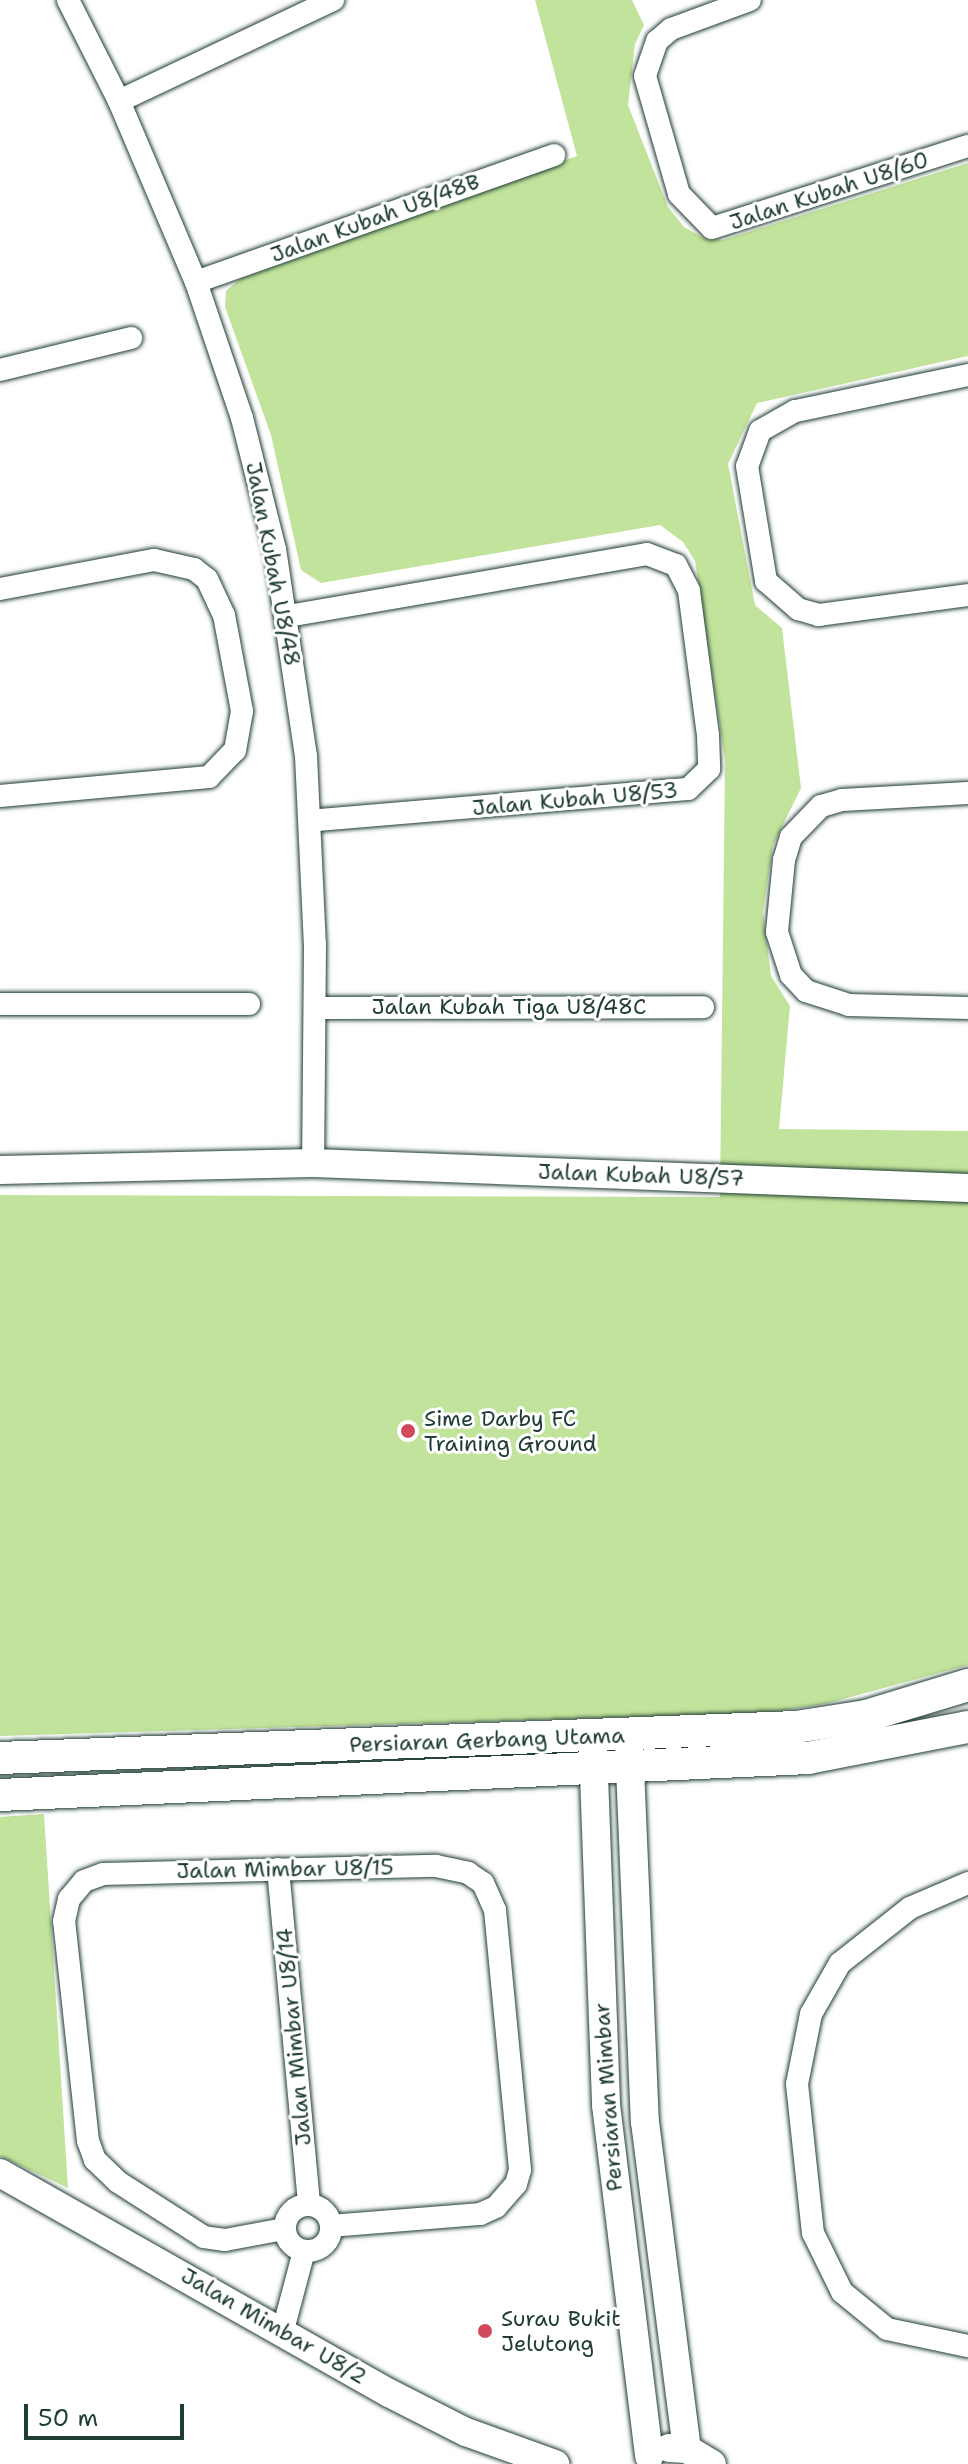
<!DOCTYPE html>
<html>
<head>
<meta charset="utf-8">
<style>
	body { margin:0 }
	#map { position:relative; width:968px; height:2464px; overflow:hidden; background:#fff; font-family:"Shantell Sans",sans-serif }
	div>[style] { position:absolute }
	.green>* { inset:0; background:#c2e39b }
	.roads { filter:drop-shadow(0 0 2px #1f3d34) drop-shadow(0 0 2px #1f3d34) }
	.minor>* { height:22px; margin:-11px; padding:0 11px; transform-origin:11px; border-radius:11px; background:#fff }
	.minor>.ring { margin:-11px; padding:0; box-sizing:content-box; background:none; border:22px solid #fff; border-radius:50% }
	.tertiary>* { height:28px; margin:-14px; padding:0 14px; transform-origin:14px; border-radius:14px; background:#fff }
	.secondary>* { height:32px; margin:-16px; padding:0 16px; transform-origin:16px; border-radius:16px; background:#fff }
	.dots>* { width:22px; height:22px; translate:-50% -50%; box-sizing:border-box; border:4px solid #fff; border-radius:50% }
	span { translate:-50% -50%; white-space:nowrap; text-align:center; line-height:1.15; -webkit-text-stroke:6px #fff; paint-order:stroke }
	.street-label { font-size:22px; color:#1f3d34 }
	.poi-label { font-size:22px; color:#1f3d34 }
	.left { translate:0 -50%; text-align:left }
	.scale { position:absolute; left:24px; top:2404px; width:160px; height:36px; box-sizing:border-box; border:4px solid #1f3d34; border-top:0; padding-left:10px; font-size:24px; line-height:28px; white-space:nowrap; color:#1f3d34; -webkit-text-stroke:6px #fff; paint-order:stroke }
</style>
</head>
<body>
<div id="map">
	<div class="green">
		<div style="clip-path:polygon(535px 0,632px 0,644px 25px,635px 44px,628px 105px,668px 207px,684px 227px,702px 237px,723px 240px,968px 163px,968px 356px,757px 403px,728px 464px,755px 605px,782px 628px,801px 788px,773px 845px,763px 912px,771px 976px,790px 1006px,779px 1129px,968px 1131px,968px 1665px,825px 1704px,764px 1713px,0 1736px,0 1195px,720px 1197px,725px 760px,695px 561px,683px 542px,660px 525px,321px 583px,301px 570px,271px 435px,225px 307px,226px 291px,240px 279px,577px 156px)"></div>
		<div style="clip-path:polygon(44px 1814px,68px 2188px,0 2156px,0 1817px)"></div>
	</div>
	<div class="roads">
		<div class="minor">
			<div style="left:68px;top:0;width:113px;rotate:63.2deg"></div>
			<div style="left:119px;top:101px;width:197px;rotate:67deg"></div>
			<div style="left:196px;top:282px;width:144px;rotate:71.3deg"></div>
			<div style="left:242px;top:418px;width:135px;rotate:75.9deg"></div>
			<div style="left:275px;top:549px;width:209px;rotate:81.5deg"></div>
			<div style="left:306px;top:756px;width:189px;rotate:87.3deg"></div>
			<div style="left:315px;top:945px;width:218px;rotate:90.5deg"></div>
			<div style="left:750px;top:0;width:84px;rotate:159.8deg"></div>
			<div style="left:671px;top:29px;width:18px;rotate:139deg"></div>
			<div style="left:657px;top:41px;width:37px;rotate:109deg"></div>
			<div style="left:645px;top:76px;width:123px;rotate:73.9deg"></div>
			<div style="left:679px;top:194px;width:47px;rotate:45.9deg"></div>
			<div style="left:712px;top:228px;width:269px;rotate:-17.8deg"></div>
			<div style="left:119px;top:101px;width:237px;rotate:-25.3deg"></div>
			<div style="left:196px;top:282px;width:380px;rotate:-19.5deg"></div>
			<div style="left:0;top:370px;width:135px;rotate:-13.7deg"></div>
			<div style="left:968px;top:375px;width:177px;rotate:168.2deg"></div>
			<div style="left:795px;top:411px;width:40px;rotate:150.3deg"></div>
			<div style="left:760px;top:431px;width:37px;rotate:110deg"></div>
			<div style="left:747px;top:466px;width:117px;rotate:80.6deg"></div>
			<div style="left:766px;top:581px;width:43px;rotate:41.2deg"></div>
			<div style="left:798px;top:609px;width:22px;rotate:16deg"></div>
			<div style="left:819px;top:615px;width:150px;rotate:-7.6deg"></div>
			<div style="left:0;top:589px;width:157px;rotate:-10.7deg"></div>
			<div style="left:154px;top:560px;width:41px;rotate:12.7deg"></div>
			<div style="left:194px;top:569px;width:16px;rotate:38deg"></div>
			<div style="left:207px;top:579px;width:40px;rotate:65deg"></div>
			<div style="left:224px;top:615px;width:98px;rotate:79.4deg"></div>
			<div style="left:242px;top:711px;width:40px;rotate:100deg"></div>
			<div style="left:235px;top:750px;width:37px;rotate:134deg"></div>
			<div style="left:209px;top:777px;width:210px;rotate:174.8deg"></div>
			<div style="left:288px;top:616px;width:364px;rotate:-9.8deg"></div>
			<div style="left:647px;top:554px;width:31px;rotate:21deg"></div>
			<div style="left:676px;top:565px;width:29px;rotate:63deg"></div>
			<div style="left:689px;top:591px;width:145px;rotate:82.5deg"></div>
			<div style="left:708px;top:735px;width:34px;rotate:88deg"></div>
			<div style="left:709px;top:769px;width:29px;rotate:136deg"></div>
			<div style="left:688px;top:789px;width:379px;rotate:175.2deg"></div>
			<div style="left:968px;top:793px;width:126px;rotate:176.8deg"></div>
			<div style="left:842px;top:800px;width:22px;rotate:164deg"></div>
			<div style="left:821px;top:806px;width:43px;rotate:134.1deg"></div>
			<div style="left:791px;top:837px;width:24px;rotate:107deg"></div>
			<div style="left:784px;top:860px;width:72px;rotate:95.6deg"></div>
			<div style="left:777px;top:932px;width:45px;rotate:72deg"></div>
			<div style="left:791px;top:975px;width:22px;rotate:47deg"></div>
			<div style="left:806px;top:991px;width:45px;rotate:18deg"></div>
			<div style="left:849px;top:1005px;width:119px;rotate:1.4deg"></div>
			<div style="left:0;top:1004px;width:249px"></div>
			<div style="left:315px;top:1008px;width:388px;rotate:-0.1deg"></div>
			<div style="left:278px;top:1869px;width:336px;rotate:84.7deg"></div>
			<div style="left:968px;top:1883px;width:63px;rotate:156.7deg"></div>
			<div style="left:910px;top:1908px;width:89px;rotate:141.8deg"></div>
			<div style="left:840px;top:1963px;width:59px;rotate:119.6deg"></div>
			<div style="left:811px;top:2014px;width:71px;rotate:101.3deg"></div>
			<div style="left:797px;top:2084px;width:150px;rotate:83.9deg"></div>
			<div style="left:813px;top:2233px;width:66px;rotate:63.8deg"></div>
			<div style="left:842px;top:2292px;width:58px;rotate:39.4deg"></div>
			<div style="left:887px;top:2329px;width:83px;rotate:11.9deg"></div>
			<div class="ring" style="left:285px;top:2205px;width:24px;height:24px"></div>
			<div style="left:284px;top:2229px;width:60px;rotate:169.4deg"></div>
			<div style="left:225px;top:2240px;width:21px;rotate:-172deg"></div>
			<div style="left:204px;top:2237px;width:102px;rotate:-147.4deg"></div>
			<div style="left:118px;top:2182px;width:32px;rotate:-136deg"></div>
			<div style="left:95px;top:2160px;width:20px;rotate:-110deg"></div>
			<div style="left:88px;top:2141px;width:221px;rotate:-96.2deg"></div>
			<div style="left:64px;top:1921px;width:23px;rotate:-77deg"></div>
			<div style="left:69px;top:1899px;width:23px;rotate:-50deg"></div>
			<div style="left:84px;top:1881px;width:20px;rotate:-20deg"></div>
			<div style="left:103px;top:1874px;width:333px;rotate:-1.4deg"></div>
			<div style="left:436px;top:1866px;width:33px;rotate:12deg"></div>
			<div style="left:468px;top:1873px;width:18px;rotate:34deg"></div>
			<div style="left:483px;top:1883px;width:30px;rotate:66deg"></div>
			<div style="left:495px;top:1910px;width:261px;rotate:84.5deg"></div>
			<div style="left:520px;top:2170px;width:15px;rotate:106deg"></div>
			<div style="left:516px;top:2184px;width:30px;rotate:131deg"></div>
			<div style="left:496px;top:2207px;width:17px;rotate:156deg"></div>
			<div style="left:480px;top:2214px;width:149px;rotate:175.4deg"></div>
			<div style="left:283px;top:2330px;width:82px;rotate:-75.1deg"></div>
		</div>
		<div class="tertiary">
			<div style="left:0;top:1170px;width:313px;rotate:-1.3deg"></div>
			<div style="left:313px;top:1163px;width:655px;rotate:2.19deg"></div>
			<div style="left:629px;top:1744px;width:378px;rotate:87.6deg"></div>
			<div style="left:645px;top:2122px;width:330px;rotate:82.7deg"></div>
			<div style="left:593px;top:1748px;width:357px;rotate:87.9deg"></div>
			<div style="left:606px;top:2105px;width:354px;rotate:83deg"></div>
			<div style="left:0;top:2173px;width:447px;rotate:29.5deg"></div>
			<div style="left:389px;top:2393px;width:86px;rotate:26.9deg"></div>
			<div style="left:466px;top:2432px;width:95px;rotate:19.8deg"></div>
			<div style="left:669px;top:2448px;width:18px;rotate:3deg"></div>
			<div style="left:687px;top:2449px;width:29px;rotate:31deg"></div>
		</div>
		<div class="secondary">
			<div style="left:0;top:1758px;width:797px;rotate:-2.23deg"></div>
			<div style="left:796px;top:1727px;width:71px;rotate:-8.9deg"></div>
			<div style="left:866px;top:1716px;width:107px;rotate:-16.9deg"></div>
			<div style="left:0;top:1795px;width:809px;rotate:-2.62deg"></div>
			<div style="left:808px;top:1758px;width:163px;rotate:-11deg"></div>
		</div>
	</div>
	<div class="dots">
		<div style="left:408px;top:1431px;background:#d1495b"></div>
		<div style="left:485px;top:2331px;background:#d1495b"></div>
	</div>
	<div class="street-label">
		<span style="left:829px;top:191px;rotate:-18deg">Jalan Kubah U8/60</span>
		<span style="left:375px;top:218px;rotate:-20deg">Jalan Kubah U8/48B</span>
		<span style="left:273px;top:564px;rotate:79deg">Jalan Kubah U8/48</span>
		<span style="left:575px;top:799px;rotate:-5deg">Jalan Kubah U8/53</span>
		<span style="left:509px;top:1007px">Jalan Kubah Tiga U8/48C</span>
		<span style="left:641px;top:1175px;rotate:2deg">Jalan Kubah U8/57</span>
		<span style="left:487px;top:1740px;rotate:-2deg">Persiaran Gerbang Utama</span>
		<span style="left:285px;top:1869px;rotate:-1deg">Jalan Mimbar U8/15</span>
		<span style="left:294px;top:2037px;rotate:-95deg">Jalan Mimbar U8/14</span>
		<span style="left:608px;top:2097px;rotate:-94deg">Persiaran Mimbar</span>
		<span style="left:274px;top:2326px;rotate:30deg">Jalan Mimbar U8/2</span>
	</div>
	<div class="poi-label">
		<span class="left" style="left:424px;top:1431px">Sime Darby FC<br>Training Ground</span>
		<span class="left" style="left:501px;top:2331px">Surau Bukit<br>Jelutong</span>
	</div>
	<div class="scale">50 m</div>
</div>
</body>
</html>
